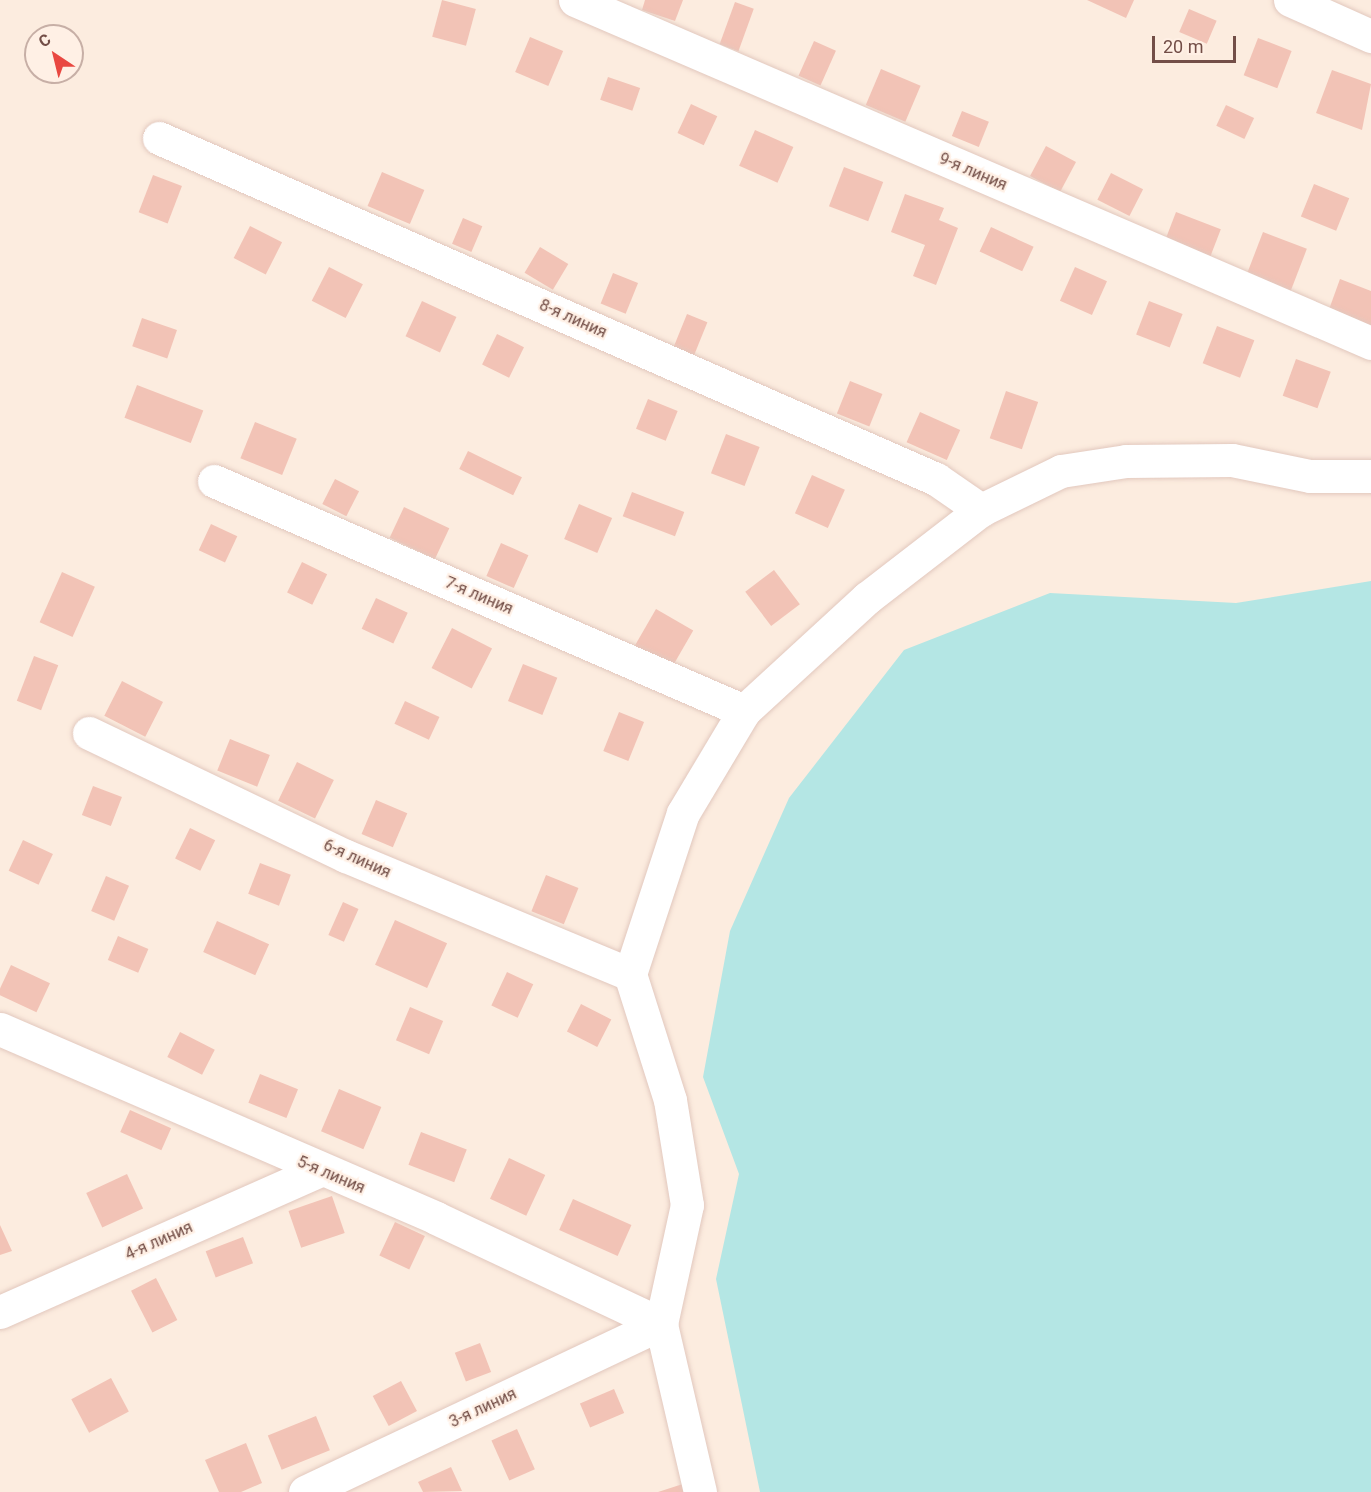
<!DOCTYPE html>
<html>
<head>
<meta charset="utf-8">
<style>
	body { margin:0 }
	#map { position:relative; width:1371px; height:1492px; overflow:hidden; background:#fcecdf; font-family:Roboto,sans-serif }
	div>[style] { position:absolute }
	.water>* { inset:0; background:#b4e6e4 }
	.building>* { inset:0; background:#f2c3b6; transform-origin:0 0 }
	.roads { filter:drop-shadow(0 0 2px #e2c8be) drop-shadow(0 0 2px #e2c8be) }
	.minor>* { height:33px; margin:-16.5px; padding:0 16.5px; transform-origin:16.5px; border-radius:16.5px; background:#fff }
	span { translate:-50% -50%; white-space:nowrap; text-align:center; line-height:1.15; -webkit-text-stroke:4.5px #fff0e5; paint-order:stroke }
	.street-label { font-size:16px; color:#734e47 }
	.north { position:absolute; left:24px; top:24px; width:60px; height:60px; box-sizing:border-box; background:#fff0e5; border:2px solid #c7afa6; border-radius:50%; rotate:325deg; font-size:16px; font-weight:700; line-height:24px; text-align:center; color:#734e47 }
	.north::after { content:''; display:block; margin:auto; width:21px; height:27px; background:#e94841; clip-path:polygon(50% 0,100% 100%,50% 72%,0 100%) }
	.scale { position:absolute; left:1152px; top:36px; width:84px; height:27px; box-sizing:border-box; border:3px solid #734e47; border-top:0; padding-left:8px; font-size:18px; line-height:21px; white-space:nowrap; color:#734e47; -webkit-text-stroke:4px #fff0e5; paint-order:stroke }
</style>
</head>
<body>
<div id="map">
	<div class="water">
		<div style="clip-path:polygon(1371px 581px,1371px 1492px,760px 1492px,716px 1279px,739px 1174px,703px 1077px,730px 931px,789px 798px,904px 650px,1050px 593px,1236px 603px)"></div>
	</div>
	<div class="building">
		<div style="left:442px;top:0;width:35px;height:38px;rotate:15deg"></div>
		<div style="clip-path:polygon(645px 0,683px 0,675px 21px,642px 10px)"></div>
		<div style="clip-path:polygon(1087px 0,1134px 0,1126px 18px)"></div>
		<div style="left:735px;top:2px;width:20px;height:45px;rotate:20deg"></div>
		<div style="left:1189px;top:9px;width:30px;height:25px;rotate:23deg"></div>
		<div style="left:530px;top:37px;width:36px;height:38px;rotate:23deg"></div>
		<div style="left:1258px;top:38px;width:36px;height:40px;rotate:21deg"></div>
		<div style="left:814px;top:41px;width:24px;height:38px;rotate:24deg"></div>
		<div style="left:881px;top:69px;width:43px;height:39px;rotate:23deg"></div>
		<div style="clip-path:polygon(1332px 70px,1371px 84px,1362px 130px,1316px 113px)"></div>
		<div style="left:608px;top:77px;width:34px;height:24px;rotate:19deg"></div>
		<div style="left:691px;top:104px;width:29px;height:32px;rotate:25deg"></div>
		<div style="left:1226px;top:105px;width:31px;height:23px;rotate:25deg"></div>
		<div style="left:962px;top:111px;width:29px;height:27px;rotate:22deg"></div>
		<div style="left:755px;top:130px;width:42px;height:39px;rotate:24deg"></div>
		<div style="left:1046px;top:146px;width:34px;height:34px;rotate:28deg"></div>
		<div style="left:844px;top:167px;width:42px;height:42px;rotate:21deg"></div>
		<div style="left:382px;top:172px;width:46px;height:37px;rotate:23deg"></div>
		<div style="left:1111px;top:173px;width:36px;height:30px;rotate:27deg"></div>
		<div style="left:153px;top:175px;width:31px;height:40px;rotate:21deg"></div>
		<div style="left:1314px;top:184px;width:38px;height:35px;rotate:22deg"></div>
		<div style="clip-path:polygon(905px 194px,944px 208px,939px 220px,958px 228px,936px 285px,913px 276px,925px 245px,891px 232px)"></div>
		<div style="left:1176px;top:212px;width:48px;height:38px;rotate:21deg"></div>
		<div style="left:463px;top:218px;width:21px;height:28px;rotate:23deg"></div>
		<div style="left:250px;top:226px;width:36px;height:36px;rotate:27deg"></div>
		<div style="left:991px;top:227px;width:47px;height:27px;rotate:25deg"></div>
		<div style="left:1263px;top:232px;width:47px;height:49px;rotate:21deg"></div>
		<div style="left:540px;top:247px;width:33px;height:30px;rotate:31deg"></div>
		<div style="left:329px;top:267px;width:38px;height:38px;rotate:27deg"></div>
		<div style="left:1075px;top:267px;width:35px;height:37px;rotate:24deg"></div>
		<div style="left:613px;top:273px;width:27px;height:33px;rotate:22deg"></div>
		<div style="clip-path:polygon(1340px 279px,1371px 291px,1371px 331px,1327px 315px)"></div>
		<div style="left:422px;top:301px;width:38px;height:39px;rotate:25deg"></div>
		<div style="left:1149px;top:301px;width:36px;height:36px;rotate:21deg"></div>
		<div style="left:687px;top:314px;width:22px;height:37px;rotate:22deg"></div>
		<div style="left:142px;top:318px;width:37px;height:30px;rotate:19deg"></div>
		<div style="left:1217px;top:326px;width:40px;height:40px;rotate:21deg"></div>
		<div style="left:497px;top:334px;width:30px;height:34px;rotate:26deg"></div>
		<div style="left:1296px;top:359px;width:37px;height:39px;rotate:20deg"></div>
		<div style="left:850px;top:381px;width:35px;height:35px;rotate:22deg"></div>
		<div style="left:137px;top:385px;width:71px;height:35px;rotate:21deg"></div>
		<div style="left:1006px;top:391px;width:34px;height:50px;rotate:19deg"></div>
		<div style="left:648px;top:399px;width:32px;height:32px;rotate:22deg"></div>
		<div style="left:920px;top:412px;width:44px;height:33px;rotate:24deg"></div>
		<div style="left:255px;top:422px;width:45px;height:39px;rotate:22deg"></div>
		<div style="left:726px;top:434px;width:36px;height:42px;rotate:21deg"></div>
		<div style="left:468px;top:451px;width:60px;height:20px;rotate:26deg"></div>
		<div style="left:812px;top:475px;width:36px;height:42px;rotate:24deg"></div>
		<div style="left:335px;top:479px;width:27px;height:28px;rotate:27deg"></div>
		<div style="left:632px;top:492px;width:56px;height:26px;rotate:21deg"></div>
		<div style="left:579px;top:504px;width:36px;height:38px;rotate:23deg"></div>
		<div style="left:404px;top:507px;width:50px;height:34px;rotate:25deg"></div>
		<div style="left:211px;top:524px;width:29px;height:29px;rotate:25deg"></div>
		<div style="left:501px;top:543px;width:30px;height:36px;rotate:24deg"></div>
		<div style="left:302px;top:562px;width:28px;height:34px;rotate:26deg"></div>
		<div style="left:774px;top:570px;width:43px;height:36px;rotate:53deg"></div>
		<div style="left:62px;top:572px;width:36px;height:55px;rotate:24deg"></div>
		<div style="left:376px;top:598px;width:35px;height:34px;rotate:25deg"></div>
		<div style="left:656px;top:609px;width:43px;height:43px;rotate:30deg"></div>
		<div style="left:452px;top:628px;width:45px;height:45px;rotate:27deg"></div>
		<div style="left:34px;top:656px;width:26px;height:48px;rotate:21deg"></div>
		<div style="left:523px;top:664px;width:37px;height:40px;rotate:22deg"></div>
		<div style="left:122px;top:681px;width:46px;height:39px;rotate:27deg"></div>
		<div style="left:405px;top:701px;width:38px;height:25px;rotate:25deg"></div>
		<div style="left:619px;top:712px;width:27px;height:42px;rotate:22deg"></div>
		<div style="left:230px;top:739px;width:43px;height:34px;rotate:22deg"></div>
		<div style="left:297px;top:762px;width:41px;height:43px;rotate:26deg"></div>
		<div style="left:93px;top:786px;width:31px;height:31px;rotate:21deg"></div>
		<div style="left:376px;top:800px;width:34px;height:37px;rotate:23deg"></div>
		<div style="left:190px;top:828px;width:28px;height:34px;rotate:26deg"></div>
		<div style="left:23px;top:840px;width:33px;height:34px;rotate:25deg"></div>
		<div style="left:260px;top:863px;width:33px;height:33px;rotate:21deg"></div>
		<div style="left:546px;top:875px;width:35px;height:39px;rotate:22deg"></div>
		<div style="left:106px;top:876px;width:25px;height:38px;rotate:23deg"></div>
		<div style="left:343px;top:902px;width:17px;height:36px;rotate:24deg"></div>
		<div style="left:395px;top:920px;width:57px;height:49px;rotate:24deg"></div>
		<div style="left:217px;top:921px;width:57px;height:34px;rotate:24deg"></div>
		<div style="left:118px;top:936px;width:33px;height:26px;rotate:23deg"></div>
		<div style="left:11px;top:965px;width:43px;height:32px;rotate:25deg"></div>
		<div style="left:507px;top:972px;width:29px;height:37px;rotate:25deg"></div>
		<div style="left:581px;top:1004px;width:34px;height:31px;rotate:27deg"></div>
		<div style="left:410px;top:1007px;width:36px;height:36px;rotate:23deg"></div>
		<div style="left:180px;top:1032px;width:39px;height:28px;rotate:27deg"></div>
		<div style="left:260px;top:1074px;width:41px;height:31px;rotate:22deg"></div>
		<div style="left:339px;top:1089px;width:46px;height:46px;rotate:23deg"></div>
		<div style="left:130px;top:1110px;width:45px;height:24px;rotate:24deg"></div>
		<div style="left:421px;top:1132px;width:49px;height:35px;rotate:21deg"></div>
		<div style="left:509px;top:1158px;width:40px;height:45px;rotate:25deg"></div>
		<div style="left:127px;top:1174px;width:38px;height:45px;rotate:65deg"></div>
		<div style="left:332px;top:1196px;width:39px;height:46px;rotate:71deg"></div>
		<div style="left:573px;top:1199px;width:64px;height:34px;rotate:24deg"></div>
		<div style="left:395px;top:1222px;width:33px;height:37px;rotate:25deg"></div>
		<div style="clip-path:polygon(0 1225px,12px 1251px,0 1255px)"></div>
		<div style="left:243px;top:1237px;width:28px;height:40px;rotate:69deg"></div>
		<div style="left:156px;top:1278px;width:47px;height:28px;rotate:63deg"></div>
		<div style="left:480px;top:1343px;width:31px;height:27px;rotate:69deg"></div>
		<div style="left:111px;top:1378px;width:38px;height:45px;rotate:62deg"></div>
		<div style="left:401px;top:1381px;width:34px;height:32px;rotate:62deg"></div>
		<div style="left:614px;top:1389px;width:26px;height:37px;rotate:67deg"></div>
		<div style="left:316px;top:1416px;width:37px;height:52px;rotate:68deg"></div>
		<div style="left:517px;top:1429px;width:44px;height:28px;rotate:66deg"></div>
		<div style="clip-path:polygon(246px 1443px,262px 1483px,241px 1492px,219px 1492px,205px 1460px)"></div>
		<div style="clip-path:polygon(451px 1467px,462px 1491px,423px 1492px,418px 1482px)"></div>
		<div style="clip-path:polygon(689px 1482px,692px 1492px,658px 1492px)"></div>
	</div>
	<div class="roads">
		<div class="minor">
			<div style="left:575px;top:0;width:867px;rotate:23.31deg"></div>
			<div style="left:1290px;top:0;width:89px;rotate:24deg"></div>
			<div style="left:159px;top:138px;width:849px;rotate:23.7deg"></div>
			<div style="left:936px;top:479px;width:55px;rotate:34.6deg"></div>
			<div style="left:214px;top:481px;width:578px;rotate:23.46deg"></div>
			<div style="left:89px;top:733px;width:285px;rotate:25.6deg"></div>
			<div style="left:346px;top:856px;width:308px;rotate:22.6deg"></div>
			<div style="left:0;top:1029px;width:475px;rotate:23.4deg"></div>
			<div style="left:436px;top:1218px;width:249px;rotate:25.2deg"></div>
			<div style="left:0;top:1312px;width:348px;rotate:-23.9deg"></div>
			<div style="left:305px;top:1492px;width:394px;rotate:-25.3deg"></div>
			<div style="left:700px;top:1492px;width:172px;rotate:-103.1deg"></div>
			<div style="left:661px;top:1324px;width:122px;rotate:-77.7deg"></div>
			<div style="left:687px;top:1205px;width:106px;rotate:-99.2deg"></div>
			<div style="left:670px;top:1100px;width:132px;rotate:-107.6deg"></div>
			<div style="left:630px;top:974px;width:169px;rotate:-71.8deg"></div>
			<div style="left:683px;top:813px;width:119px;rotate:-59.1deg"></div>
			<div style="left:744px;top:711px;width:167px;rotate:-42.6deg"></div>
			<div style="left:867px;top:598px;width:144px;rotate:-37.7deg"></div>
			<div style="left:981px;top:510px;width:89px;rotate:-26deg"></div>
			<div style="left:1061px;top:471px;width:66px;rotate:-8.7deg"></div>
			<div style="left:1126px;top:461px;width:106px;rotate:-0.5deg"></div>
			<div style="left:1232px;top:460px;width:80px;rotate:11.6deg"></div>
			<div style="left:1310px;top:476px;width:61px"></div>
		</div>
	</div>
	<div class="street-label">
		<span style="left:973px;top:172px;rotate:23deg">9-я линия</span>
		<span style="left:573px;top:319px;rotate:24deg">8-я линия</span>
		<span style="left:479px;top:596px;rotate:23deg">7-я линия</span>
		<span style="left:357px;top:859px;rotate:24deg">6-я линия</span>
		<span style="left:331px;top:1175px;rotate:23deg">5-я линия</span>
		<span style="left:159px;top:1241px;rotate:-24deg">4-я линия</span>
		<span style="left:483px;top:1408px;rotate:-25deg">3-я линия</span>
	</div>
	<div class="north">С</div>
	<div class="scale">20 m</div>
</div>
</body>
</html>
